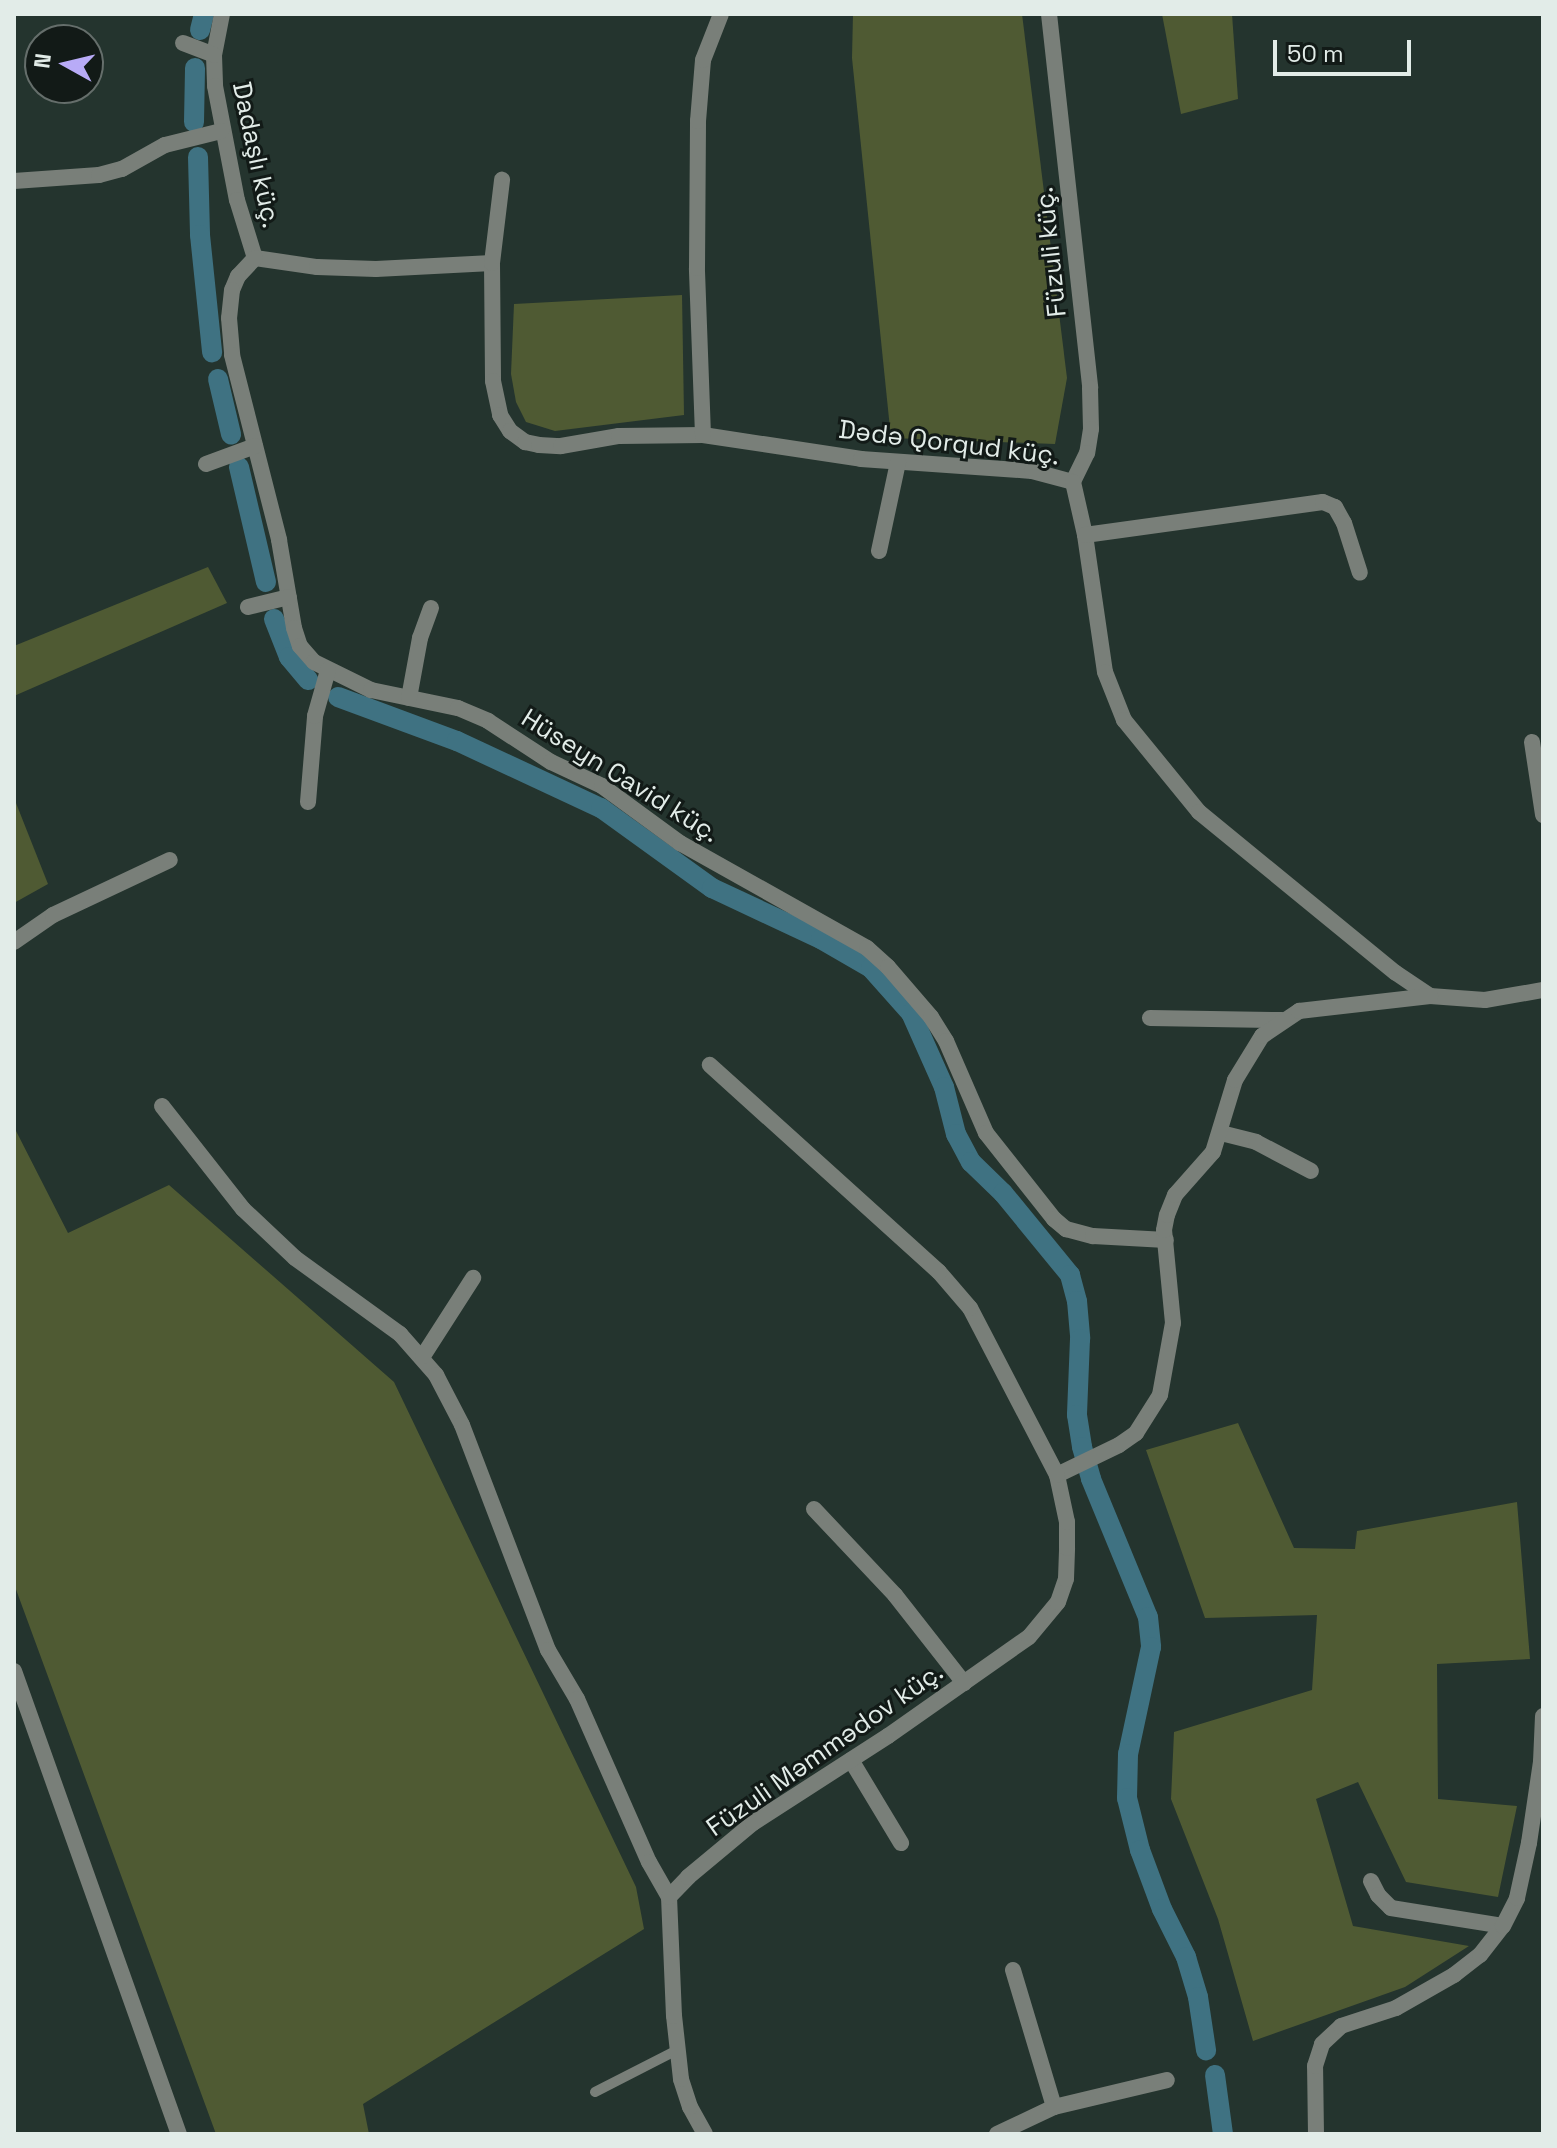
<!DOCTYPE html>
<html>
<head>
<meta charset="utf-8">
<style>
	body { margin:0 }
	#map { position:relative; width:1557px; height:2148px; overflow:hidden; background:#24342e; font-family:"Space Grotesk",sans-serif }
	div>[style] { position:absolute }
	.green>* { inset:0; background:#4f5a33 }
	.canal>* { height:20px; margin:-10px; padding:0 10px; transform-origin:10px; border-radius:10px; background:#3f7282 }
	.lane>* { height:10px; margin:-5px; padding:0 5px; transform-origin:5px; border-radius:5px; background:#797f79 }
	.street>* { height:16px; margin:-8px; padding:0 8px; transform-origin:8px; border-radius:8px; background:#797f79 }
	span { translate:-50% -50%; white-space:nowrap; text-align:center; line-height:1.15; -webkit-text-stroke:6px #121a17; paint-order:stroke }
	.street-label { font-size:26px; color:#e2ece8 }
	.frame { position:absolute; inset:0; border:16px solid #e2ece8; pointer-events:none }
	.north { position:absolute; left:24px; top:24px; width:80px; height:80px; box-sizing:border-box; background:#121a17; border:2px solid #656e6b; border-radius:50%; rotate:278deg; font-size:22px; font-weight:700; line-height:32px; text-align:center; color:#e2ece8 }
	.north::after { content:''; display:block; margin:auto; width:28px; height:36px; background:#b8abf7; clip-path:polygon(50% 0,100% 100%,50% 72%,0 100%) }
	.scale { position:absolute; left:1273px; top:40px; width:138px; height:36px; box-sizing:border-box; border:4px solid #e2ece8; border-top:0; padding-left:10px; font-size:24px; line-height:28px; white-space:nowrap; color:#e2ece8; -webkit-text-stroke:6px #121a17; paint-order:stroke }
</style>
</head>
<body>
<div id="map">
	<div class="green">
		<div style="clip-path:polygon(853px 14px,1022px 14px,1067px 378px,1055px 444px,891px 438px,852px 58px)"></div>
		<div style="clip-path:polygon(1162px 14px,1232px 14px,1238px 99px,1181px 114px)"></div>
		<div style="clip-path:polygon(682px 295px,684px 415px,555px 431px,526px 422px,516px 402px,511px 374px,514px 304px)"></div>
		<div style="clip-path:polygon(208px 567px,227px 603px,14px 696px,14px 646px)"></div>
		<div style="clip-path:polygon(14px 798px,48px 884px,14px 903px)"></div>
		<div style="clip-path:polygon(14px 1127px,68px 1233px,169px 1185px,394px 1382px,636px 1887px,644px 1929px,363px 2104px,369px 2134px,216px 2134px,14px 1584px)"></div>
		<div style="clip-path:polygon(1238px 1423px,1294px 1548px,1355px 1549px,1357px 1531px,1517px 1502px,1530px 1659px,1437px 1664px,1438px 1799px,1517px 1806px,1498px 1897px,1406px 1882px,1358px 1782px,1316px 1799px,1353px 1926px,1469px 1946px,1405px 1987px,1253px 2041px,1218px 1919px,1171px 1799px,1174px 1732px,1312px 1690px,1317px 1615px,1205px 1618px,1146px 1450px)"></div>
	</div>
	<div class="canal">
		<div style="left:200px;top:30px;width:16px;rotate:-76deg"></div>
		<div style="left:194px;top:122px;width:54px;rotate:-88.9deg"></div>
		<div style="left:198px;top:157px;width:78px;rotate:88.5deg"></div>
		<div style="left:200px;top:235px;width:118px;rotate:84.1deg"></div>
		<div style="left:218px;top:379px;width:57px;rotate:76.7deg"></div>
		<div style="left:239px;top:467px;width:118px;rotate:76.8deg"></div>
		<div style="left:274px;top:619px;width:41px;rotate:68.5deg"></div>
		<div style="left:289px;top:657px;width:30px;rotate:50deg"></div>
		<div style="left:338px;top:697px;width:127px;rotate:20.3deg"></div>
		<div style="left:457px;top:741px;width:159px;rotate:25deg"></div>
		<div style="left:601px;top:808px;width:137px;rotate:35.8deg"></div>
		<div style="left:712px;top:888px;width:120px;rotate:25.1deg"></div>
		<div style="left:821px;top:939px;width:58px;rotate:30.1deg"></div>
		<div style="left:871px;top:968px;width:60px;rotate:48.4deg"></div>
		<div style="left:911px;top:1013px;width:81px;rotate:66deg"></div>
		<div style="left:944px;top:1087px;width:49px;rotate:75.7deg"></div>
		<div style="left:956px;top:1134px;width:32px;rotate:62deg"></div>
		<div style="left:971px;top:1162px;width:45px;rotate:44.1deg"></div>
		<div style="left:1003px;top:1193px;width:106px;rotate:50.7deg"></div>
		<div style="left:1070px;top:1275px;width:27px;rotate:75deg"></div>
		<div style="left:1077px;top:1301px;width:38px;rotate:85deg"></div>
		<div style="left:1080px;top:1339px;width:76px;rotate:92.3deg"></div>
		<div style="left:1077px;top:1415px;width:32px;rotate:81deg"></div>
		<div style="left:1082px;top:1447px;width:33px;rotate:74deg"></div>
		<div style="left:1091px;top:1479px;width:149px;rotate:67.6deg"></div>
		<div style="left:1148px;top:1617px;width:30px;rotate:84deg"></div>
		<div style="left:1151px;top:1647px;width:109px;rotate:102.1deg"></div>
		<div style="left:1128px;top:1754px;width:44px;rotate:91.3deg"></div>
		<div style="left:1127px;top:1798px;width:54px;rotate:76deg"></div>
		<div style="left:1140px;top:1850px;width:63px;rotate:69.6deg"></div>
		<div style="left:1162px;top:1909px;width:54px;rotate:63.4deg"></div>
		<div style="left:1186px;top:1957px;width:42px;rotate:73.3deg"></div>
		<div style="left:1198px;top:1997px;width:54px;rotate:81.4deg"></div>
		<div style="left:1215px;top:2075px;width:60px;rotate:82.3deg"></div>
	</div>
	<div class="lane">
		<div style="left:595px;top:2092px;width:92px;rotate:-27.1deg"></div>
	</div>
	<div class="street">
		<div style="left:222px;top:14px;width:42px;rotate:101deg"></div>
		<div style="left:214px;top:55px;width:31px;rotate:88deg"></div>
		<div style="left:215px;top:86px;width:116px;rotate:79.1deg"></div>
		<div style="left:237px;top:200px;width:61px;rotate:72.8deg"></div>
		<div style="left:1049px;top:14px;width:376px;rotate:83.7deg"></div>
		<div style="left:1090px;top:388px;width:41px;rotate:88.6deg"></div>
		<div style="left:1091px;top:429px;width:24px;rotate:99deg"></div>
		<div style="left:1087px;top:453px;width:32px;rotate:116deg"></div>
		<div style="left:183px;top:43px;width:33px;rotate:21deg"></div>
		<div style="left:14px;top:181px;width:85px;rotate:-4deg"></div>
		<div style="left:99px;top:175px;width:24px;rotate:-15deg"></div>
		<div style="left:122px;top:169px;width:49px;rotate:-29.2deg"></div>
		<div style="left:165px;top:145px;width:58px;rotate:-14deg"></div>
		<div style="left:255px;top:258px;width:63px;rotate:8.3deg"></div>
		<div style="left:317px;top:267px;width:59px;rotate:1.9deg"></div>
		<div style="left:376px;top:269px;width:116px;rotate:-3deg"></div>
		<div style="left:492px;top:263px;width:118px;rotate:89.5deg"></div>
		<div style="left:493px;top:381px;width:35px;rotate:78deg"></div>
		<div style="left:500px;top:415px;width:19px;rotate:58deg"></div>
		<div style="left:510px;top:431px;width:19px;rotate:36deg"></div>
		<div style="left:525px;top:442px;width:14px;rotate:12deg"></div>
		<div style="left:539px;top:445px;width:22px;rotate:3deg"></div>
		<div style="left:561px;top:446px;width:59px;rotate:-9.8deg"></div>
		<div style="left:619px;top:436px;width:84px;rotate:-0.7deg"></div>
		<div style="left:703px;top:435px;width:160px;rotate:8.6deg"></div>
		<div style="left:861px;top:459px;width:171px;rotate:4deg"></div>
		<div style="left:1032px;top:471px;width:42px;rotate:15deg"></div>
		<div style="left:1073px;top:482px;width:54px;rotate:77.2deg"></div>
		<div style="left:1085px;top:535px;width:138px;rotate:81.7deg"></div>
		<div style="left:1105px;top:672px;width:52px;rotate:68.4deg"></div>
		<div style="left:1124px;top:720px;width:119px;rotate:50.8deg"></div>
		<div style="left:1199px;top:812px;width:254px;rotate:39.3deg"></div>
		<div style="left:1396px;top:973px;width:41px;rotate:34.1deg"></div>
		<div style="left:1430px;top:996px;width:55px;rotate:4.2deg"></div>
		<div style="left:1485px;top:1000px;width:59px;rotate:-9.8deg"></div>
		<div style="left:255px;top:258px;width:25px;rotate:133deg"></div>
		<div style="left:238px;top:276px;width:15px;rotate:113deg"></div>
		<div style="left:232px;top:290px;width:28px;rotate:96deg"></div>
		<div style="left:229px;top:318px;width:37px;rotate:85deg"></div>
		<div style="left:232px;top:355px;width:191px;rotate:75.7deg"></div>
		<div style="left:279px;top:540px;width:89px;rotate:80.3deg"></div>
		<div style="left:294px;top:628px;width:19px;rotate:72deg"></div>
		<div style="left:300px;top:646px;width:21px;rotate:49deg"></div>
		<div style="left:314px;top:662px;width:64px;rotate:26.2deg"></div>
		<div style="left:371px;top:690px;width:89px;rotate:11.7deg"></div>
		<div style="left:458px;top:708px;width:33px;rotate:23deg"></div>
		<div style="left:488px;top:721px;width:75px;rotate:33.1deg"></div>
		<div style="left:551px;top:762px;width:56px;rotate:25.2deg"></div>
		<div style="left:602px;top:786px;width:97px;rotate:36.2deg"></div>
		<div style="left:680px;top:843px;width:214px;rotate:29.3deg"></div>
		<div style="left:867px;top:948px;width:28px;rotate:42deg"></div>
		<div style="left:888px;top:967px;width:66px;rotate:49.3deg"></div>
		<div style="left:931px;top:1017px;width:28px;rotate:58deg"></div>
		<div style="left:946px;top:1041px;width:100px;rotate:66.5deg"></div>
		<div style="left:986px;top:1133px;width:110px;rotate:51.7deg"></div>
		<div style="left:1054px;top:1219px;width:16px;rotate:40deg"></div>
		<div style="left:1066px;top:1229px;width:28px;rotate:15deg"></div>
		<div style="left:1093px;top:1236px;width:73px;rotate:3.1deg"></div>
		<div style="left:492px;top:263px;width:84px;rotate:-83.1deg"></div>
		<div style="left:703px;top:435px;width:167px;rotate:-92.1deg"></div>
		<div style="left:697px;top:268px;width:147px;rotate:-89.6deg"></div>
		<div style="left:698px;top:121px;width:61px;rotate:-85.3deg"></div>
		<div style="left:703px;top:60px;width:49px;rotate:-68.6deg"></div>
		<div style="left:206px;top:464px;width:52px;rotate:-20.2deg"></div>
		<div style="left:1085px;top:535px;width:240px;rotate:-7.9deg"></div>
		<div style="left:1323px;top:502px;width:13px;rotate:23deg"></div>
		<div style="left:1335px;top:507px;width:18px;rotate:61deg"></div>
		<div style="left:1344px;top:523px;width:52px;rotate:72.3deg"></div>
		<div style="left:879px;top:551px;width:91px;rotate:-77.9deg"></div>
		<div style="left:248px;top:607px;width:42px;rotate:-13.7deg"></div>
		<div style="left:409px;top:698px;width:61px;rotate:-79.6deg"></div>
		<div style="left:420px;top:638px;width:32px;rotate:-70deg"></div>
		<div style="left:1532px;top:742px;width:74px;rotate:81.4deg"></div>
		<div style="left:308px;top:802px;width:86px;rotate:-85.3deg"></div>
		<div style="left:315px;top:716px;width:48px;rotate:-74.2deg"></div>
		<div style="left:14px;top:942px;width:47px;rotate:-34.7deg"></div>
		<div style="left:53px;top:915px;width:129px;rotate:-25.2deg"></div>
		<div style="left:1150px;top:1018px;width:132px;rotate:0.9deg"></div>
		<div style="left:162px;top:1106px;width:131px;rotate:51.8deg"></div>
		<div style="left:243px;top:1209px;width:71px;rotate:43.3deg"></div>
		<div style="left:295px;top:1258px;width:130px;rotate:35.9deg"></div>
		<div style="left:400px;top:1334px;width:55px;rotate:48.7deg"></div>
		<div style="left:436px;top:1375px;width:56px;rotate:62.5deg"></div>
		<div style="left:462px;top:1425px;width:241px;rotate:69.1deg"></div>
		<div style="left:548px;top:1650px;width:57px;rotate:59.4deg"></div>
		<div style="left:577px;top:1699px;width:178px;rotate:66.2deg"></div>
		<div style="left:649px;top:1862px;width:40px;rotate:60.3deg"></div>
		<div style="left:1221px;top:1133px;width:36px;rotate:14deg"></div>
		<div style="left:1256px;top:1142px;width:62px;rotate:27.8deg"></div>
		<div style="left:423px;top:1356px;width:93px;rotate:-57.3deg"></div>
		<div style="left:1057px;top:1475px;width:69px;rotate:-25.8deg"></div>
		<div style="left:1119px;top:1445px;width:21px;rotate:-35deg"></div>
		<div style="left:1136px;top:1433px;width:45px;rotate:-57.7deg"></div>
		<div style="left:1160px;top:1395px;width:73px;rotate:-79.8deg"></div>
		<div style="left:1173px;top:1323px;width:93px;rotate:-95.5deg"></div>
		<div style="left:1164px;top:1230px;width:15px;rotate:-79deg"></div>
		<div style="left:1167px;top:1215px;width:22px;rotate:-68deg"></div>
		<div style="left:1175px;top:1195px;width:57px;rotate:-48.5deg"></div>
		<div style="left:1213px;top:1152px;width:75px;rotate:-73deg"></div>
		<div style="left:1235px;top:1080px;width:52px;rotate:-58.5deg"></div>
		<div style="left:1262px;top:1036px;width:45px;rotate:-34deg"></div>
		<div style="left:1299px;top:1011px;width:132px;rotate:-6.5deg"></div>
		<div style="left:814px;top:1509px;width:118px;rotate:46.7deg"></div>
		<div style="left:895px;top:1595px;width:112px;rotate:51.9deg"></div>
		<div style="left:14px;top:1671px;width:492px;rotate:70.4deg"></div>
		<div style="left:851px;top:1760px;width:97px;rotate:58.9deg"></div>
		<div style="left:1371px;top:1881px;width:16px;rotate:63deg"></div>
		<div style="left:1378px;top:1895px;width:18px;rotate:45deg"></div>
		<div style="left:1391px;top:1908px;width:113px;rotate:9.1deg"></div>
		<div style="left:1013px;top:1970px;width:143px;rotate:73.3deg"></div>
		<div style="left:705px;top:2134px;width:31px;rotate:-119deg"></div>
		<div style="left:690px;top:2107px;width:29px;rotate:-108deg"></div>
		<div style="left:681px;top:2079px;width:63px;rotate:-96.3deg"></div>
		<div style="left:674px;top:2016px;width:119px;rotate:-92.4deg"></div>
		<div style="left:669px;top:1897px;width:28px;rotate:-46deg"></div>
		<div style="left:688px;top:1877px;width:85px;rotate:-39.7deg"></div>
		<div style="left:753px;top:1823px;width:161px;rotate:-32.8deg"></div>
		<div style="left:888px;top:1736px;width:172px;rotate:-35.1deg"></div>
		<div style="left:1029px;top:1637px;width:45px;rotate:-50.4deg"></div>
		<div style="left:1058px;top:1602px;width:24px;rotate:-71deg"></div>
		<div style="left:1066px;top:1579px;width:31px;rotate:-88deg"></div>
		<div style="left:1067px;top:1548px;width:26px;rotate:-90deg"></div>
		<div style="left:1067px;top:1522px;width:48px;rotate:-102deg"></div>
		<div style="left:1057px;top:1475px;width:188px;rotate:-117.5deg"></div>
		<div style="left:970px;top:1308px;width:48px;rotate:-130.7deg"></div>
		<div style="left:939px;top:1272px;width:309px;rotate:-137.9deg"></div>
		<div style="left:997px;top:2134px;width:63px;rotate:-25.3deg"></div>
		<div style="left:1054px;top:2107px;width:116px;rotate:-13.4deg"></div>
		<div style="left:1316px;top:2134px;width:68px;rotate:-90.8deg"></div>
		<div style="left:1315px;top:2066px;width:23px;rotate:-72deg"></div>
		<div style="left:1322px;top:2044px;width:26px;rotate:-43deg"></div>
		<div style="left:1341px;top:2026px;width:58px;rotate:-18.1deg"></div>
		<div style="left:1396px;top:2008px;width:67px;rotate:-29.6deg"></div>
		<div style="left:1454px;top:1975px;width:33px;rotate:-38deg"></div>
		<div style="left:1480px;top:1955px;width:37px;rotate:-52deg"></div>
		<div style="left:1503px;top:1926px;width:31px;rotate:-63deg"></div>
		<div style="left:1517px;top:1898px;width:56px;rotate:-77.7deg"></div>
		<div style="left:1529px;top:1843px;width:82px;rotate:-81.6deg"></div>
		<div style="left:1541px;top:1762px;width:46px;rotate:-87.5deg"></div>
	</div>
	<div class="street-label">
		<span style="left:256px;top:155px;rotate:78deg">Dadaşlı küç.</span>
		<span style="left:1051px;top:252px;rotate:-96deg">Füzuli küç.</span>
		<span style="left:949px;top:443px;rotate:7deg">Dədə Qorqud küç.</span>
		<span style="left:620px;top:776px;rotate:32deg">Hüseyn Cavid küç.</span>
		<span style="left:825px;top:1750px;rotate:-35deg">Füzuli Məmmədov küç.</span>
	</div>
	<div class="frame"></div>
	<div class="north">N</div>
	<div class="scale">50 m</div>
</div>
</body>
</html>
